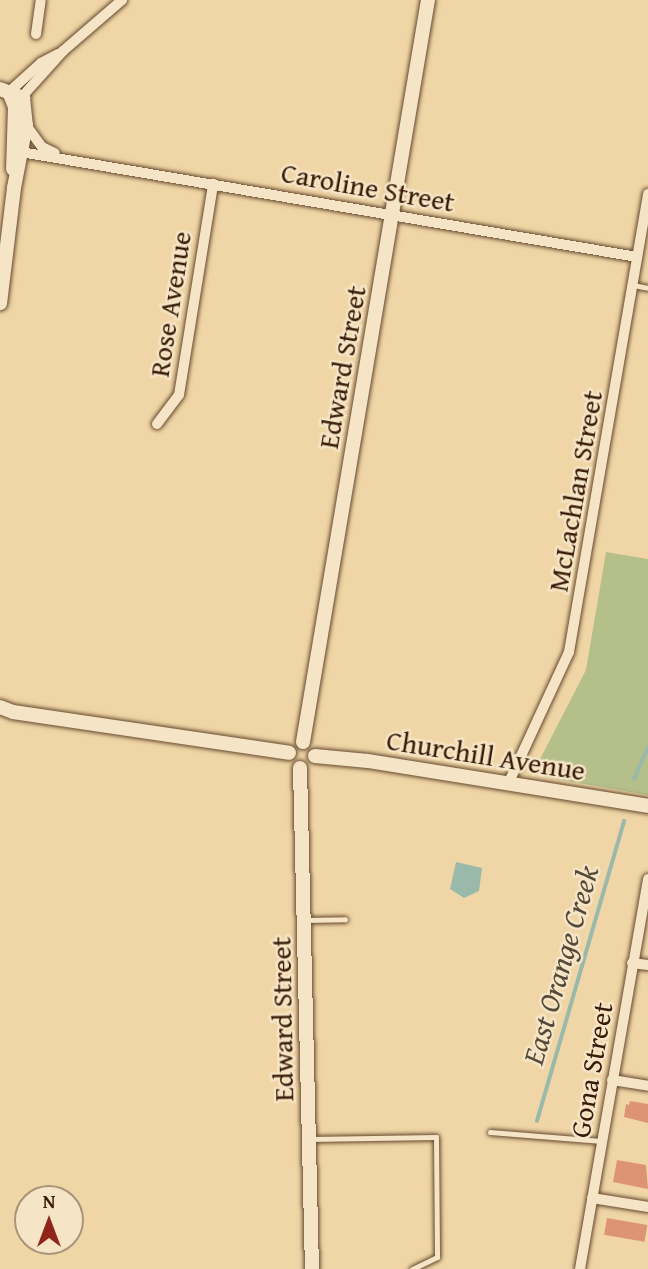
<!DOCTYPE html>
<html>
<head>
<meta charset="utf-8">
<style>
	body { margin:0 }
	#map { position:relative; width:648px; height:1269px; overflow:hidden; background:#f0d6a6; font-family:"Gentium Book Plus",serif }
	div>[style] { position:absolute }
	.green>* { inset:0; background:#b5bf8a }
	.water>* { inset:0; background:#9ab9ab }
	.stream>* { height:3.5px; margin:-1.75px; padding:0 1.75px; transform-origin:1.75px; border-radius:1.75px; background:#9ab9ab }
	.building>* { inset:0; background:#dd9475; transform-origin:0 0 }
	.roads { filter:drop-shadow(0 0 2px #66492f) drop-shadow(0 0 2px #66492f) }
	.lane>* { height:5px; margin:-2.5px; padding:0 2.5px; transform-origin:2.5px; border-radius:2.5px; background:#f5e4c5 }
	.street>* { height:10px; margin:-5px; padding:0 5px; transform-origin:5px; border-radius:5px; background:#f5e4c5 }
	.secondary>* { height:14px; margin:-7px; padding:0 7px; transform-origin:7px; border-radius:7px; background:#f5e4c5 }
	span { translate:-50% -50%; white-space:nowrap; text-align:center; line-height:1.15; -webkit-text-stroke:5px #f5e4c5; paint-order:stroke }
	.street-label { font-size:28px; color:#381a07 }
	.water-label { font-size:30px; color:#554a38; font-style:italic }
	.north { position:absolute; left:14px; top:1185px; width:70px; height:70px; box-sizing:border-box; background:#f5e4c5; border:2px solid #a99379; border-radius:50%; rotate:0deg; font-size:19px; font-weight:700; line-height:28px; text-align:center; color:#381a07 }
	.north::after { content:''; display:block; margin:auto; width:24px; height:32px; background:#8f2418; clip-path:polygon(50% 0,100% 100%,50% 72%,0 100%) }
</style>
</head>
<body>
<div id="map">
	<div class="green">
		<div style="clip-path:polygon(606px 552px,648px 559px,648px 795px,544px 777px,538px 763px,586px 670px)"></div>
	</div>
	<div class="water">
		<div style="clip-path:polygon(456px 862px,482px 868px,479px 891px,464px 898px,450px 889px)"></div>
	</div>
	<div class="stream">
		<div style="left:634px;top:779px;width:34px;rotate:-66deg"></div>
		<div style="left:537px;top:1121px;width:312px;rotate:-73.8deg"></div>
	</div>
	<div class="building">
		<div style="clip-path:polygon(630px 1101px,648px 1104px,648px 1123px,624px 1117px,626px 1104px,629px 1105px)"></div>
		<div style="clip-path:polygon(617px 1160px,646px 1165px,648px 1189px,613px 1182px)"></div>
		<div style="left:607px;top:1218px;width:41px;height:17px;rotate:10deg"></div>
	</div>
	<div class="roads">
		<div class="lane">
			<div style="left:633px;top:285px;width:15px;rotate:11deg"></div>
			<div style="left:306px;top:920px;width:39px;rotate:-1deg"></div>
			<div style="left:490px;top:1132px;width:112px;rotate:4.6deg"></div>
			<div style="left:309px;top:1139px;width:127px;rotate:-0.9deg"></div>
			<div style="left:436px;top:1137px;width:120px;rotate:89.5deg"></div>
			<div style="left:437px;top:1257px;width:28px;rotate:154deg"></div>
		</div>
		<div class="street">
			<div style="left:36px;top:34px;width:34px;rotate:-82deg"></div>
			<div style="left:9px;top:92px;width:43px;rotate:-42.2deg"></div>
			<div style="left:41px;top:63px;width:19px;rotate:-28deg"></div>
			<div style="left:19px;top:100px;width:66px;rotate:-48.1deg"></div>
			<div style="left:63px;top:51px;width:78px;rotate:-40.8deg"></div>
			<div style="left:26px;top:125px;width:27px;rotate:54deg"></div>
			<div style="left:42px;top:147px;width:14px;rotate:25deg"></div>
			<div style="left:15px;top:151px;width:631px;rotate:9.67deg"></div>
			<div style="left:157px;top:424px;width:36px;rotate:-53deg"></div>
			<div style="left:179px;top:395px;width:214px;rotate:-80.8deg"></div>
			<div style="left:508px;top:784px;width:145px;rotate:-65.2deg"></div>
			<div style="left:569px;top:652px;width:465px;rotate:-80.2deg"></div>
			<div style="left:632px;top:963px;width:16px;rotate:7deg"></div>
			<div style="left:612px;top:1080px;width:36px;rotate:9deg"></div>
			<div style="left:592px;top:1198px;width:57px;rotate:9.1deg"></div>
			<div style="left:580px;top:1269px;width:396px;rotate:-80.1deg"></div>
		</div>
		<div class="secondary">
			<div style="left:0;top:89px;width:25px;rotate:21deg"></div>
			<div style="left:23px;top:98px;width:27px;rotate:84deg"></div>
			<div style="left:26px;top:125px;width:64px;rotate:100.8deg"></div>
			<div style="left:14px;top:188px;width:116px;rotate:96.9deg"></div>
			<div style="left:9px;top:92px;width:16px;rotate:68deg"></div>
			<div style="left:15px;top:107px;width:62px;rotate:91.8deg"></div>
			<div style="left:0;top:707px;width:14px;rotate:21deg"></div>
			<div style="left:13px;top:712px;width:279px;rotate:8.4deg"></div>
			<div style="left:303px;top:742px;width:752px;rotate:-80.44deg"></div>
			<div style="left:315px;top:756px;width:53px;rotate:5.4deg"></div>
			<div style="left:368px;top:761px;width:284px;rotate:9.1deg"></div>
			<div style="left:300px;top:768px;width:501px;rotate:88.63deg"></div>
		</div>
	</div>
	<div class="street-label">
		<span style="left:368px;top:187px;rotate:10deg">Caroline Street</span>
		<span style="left:170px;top:304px;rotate:-81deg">Rose Avenue</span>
		<span style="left:342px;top:367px;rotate:-80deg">Edward Street</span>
		<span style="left:575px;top:491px;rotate:-80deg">McLachlan Street</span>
		<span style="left:486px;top:755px;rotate:9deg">Churchill Avenue</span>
		<span style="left:282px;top:1019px;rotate:-91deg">Edward Street</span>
		<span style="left:591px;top:1070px;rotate:-80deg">Gona Street</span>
	</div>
	<div class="water-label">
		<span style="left:560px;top:965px;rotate:-74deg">East Orange Creek</span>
	</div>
	<div class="north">N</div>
</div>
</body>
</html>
